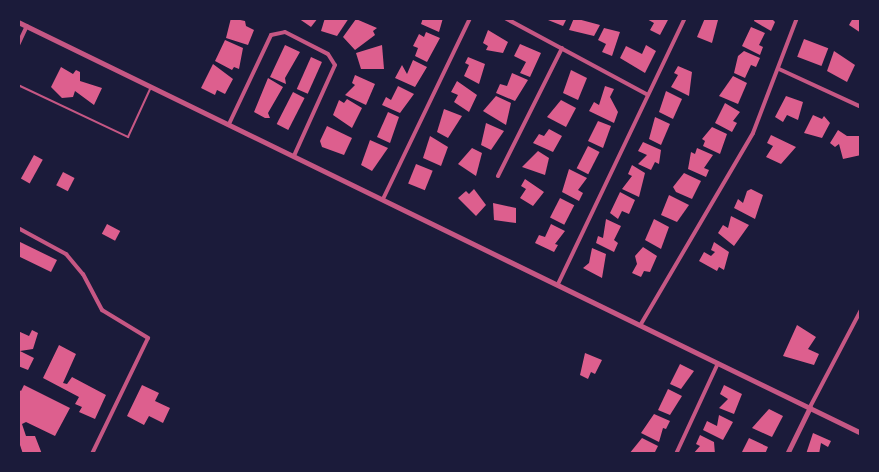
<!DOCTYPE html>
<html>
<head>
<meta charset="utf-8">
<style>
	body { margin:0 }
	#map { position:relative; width:879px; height:472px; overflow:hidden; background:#1b1b3a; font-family:"Noto Sans",sans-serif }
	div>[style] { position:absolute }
	.building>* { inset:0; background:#dd5f8e; transform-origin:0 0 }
	.service>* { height:2px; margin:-1px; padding:0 1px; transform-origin:1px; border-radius:1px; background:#c65784 }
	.minor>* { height:4px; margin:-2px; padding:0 2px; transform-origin:2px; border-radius:2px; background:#c65784 }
	.tertiary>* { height:5px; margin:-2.5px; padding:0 2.5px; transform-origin:2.5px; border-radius:2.5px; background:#c65784 }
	span { translate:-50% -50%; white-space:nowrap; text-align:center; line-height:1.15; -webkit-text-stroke:6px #1b1b3a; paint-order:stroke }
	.frame { position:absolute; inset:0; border:20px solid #1b1b3a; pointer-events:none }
</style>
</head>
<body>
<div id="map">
	<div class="building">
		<div style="clip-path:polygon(231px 18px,245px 21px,246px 26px,254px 30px,248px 45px,226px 38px)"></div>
		<div style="clip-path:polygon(298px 18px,318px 18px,311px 27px)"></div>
		<div style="clip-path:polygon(325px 18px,349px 18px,337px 36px,321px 31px)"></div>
		<div style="clip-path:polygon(423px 18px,449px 18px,443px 18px,439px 32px,421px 24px)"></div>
		<div style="clip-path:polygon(543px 18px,567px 18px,563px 26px)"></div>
		<div style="clip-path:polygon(574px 18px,600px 25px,594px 36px,569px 30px)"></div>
		<div style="clip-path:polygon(645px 18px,669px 18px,660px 35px,650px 30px,654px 23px)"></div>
		<div style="clip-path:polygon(705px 18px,718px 20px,712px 43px,697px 37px)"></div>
		<div style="clip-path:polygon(755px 18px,771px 18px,775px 22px,771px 31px,754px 21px)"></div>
		<div style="clip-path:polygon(853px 18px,861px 18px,861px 33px,849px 25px)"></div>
		<div style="clip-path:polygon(356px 19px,377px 28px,373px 31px,375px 35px,355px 50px,343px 37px)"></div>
		<div style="clip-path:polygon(751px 27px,765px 33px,759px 45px,763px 47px,760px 55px,742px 46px)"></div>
		<div style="clip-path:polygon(604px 28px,620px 32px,612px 56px,602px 52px,606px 44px,598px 40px)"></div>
		<div style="clip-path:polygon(488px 30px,508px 42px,503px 53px,486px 50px,488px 46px,483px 43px)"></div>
		<div style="clip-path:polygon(426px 32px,440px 38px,427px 62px,415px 56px,418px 48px,413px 46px,419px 34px,424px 37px)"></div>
		<div style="left:804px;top:39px;width:26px;height:19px;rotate:21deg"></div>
		<div style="clip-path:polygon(225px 40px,243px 48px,239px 69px,234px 67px,232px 70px,215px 61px)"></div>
		<div style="clip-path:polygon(520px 44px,541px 53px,530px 77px,520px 73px,526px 62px,514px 56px)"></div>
		<div style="clip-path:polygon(285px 45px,300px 52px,285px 78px,286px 84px,270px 77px)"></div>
		<div style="clip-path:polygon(382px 45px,384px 69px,361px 69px,356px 53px)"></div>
		<div style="clip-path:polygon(646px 45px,656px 51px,645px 73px,620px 58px,626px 46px,642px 54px)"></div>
		<div style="clip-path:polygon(744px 51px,760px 58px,756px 67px,751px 65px,745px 78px,734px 73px,738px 56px)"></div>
		<div style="clip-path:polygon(834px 51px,855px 65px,847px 82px,827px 71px)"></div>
		<div style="left:311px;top:57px;width:12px;height:35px;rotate:24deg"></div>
		<div style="clip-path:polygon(468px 57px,485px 64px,479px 84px,464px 76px,469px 65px,465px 63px)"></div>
		<div style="clip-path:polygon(413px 60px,427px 67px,415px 87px,395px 78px,402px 65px,407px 74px)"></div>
		<div style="clip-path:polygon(213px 64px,233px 79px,225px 94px,217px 90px,215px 95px,201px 88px)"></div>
		<div style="clip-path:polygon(678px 66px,692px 72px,689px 96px,671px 87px,678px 75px,674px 73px)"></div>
		<div style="clip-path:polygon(61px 67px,73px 74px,76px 70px,80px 72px,80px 81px,102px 88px,94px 105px,75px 91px,73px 97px,62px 98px,51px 87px)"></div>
		<div style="clip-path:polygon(571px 70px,587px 78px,578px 100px,563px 93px)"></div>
		<div style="clip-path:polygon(512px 73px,528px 80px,515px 101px,496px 93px,500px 84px,507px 86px)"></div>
		<div style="clip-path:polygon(355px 75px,375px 84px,366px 105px,345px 95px,355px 85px,352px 83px)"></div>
		<div style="clip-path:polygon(733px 76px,747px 83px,738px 104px,719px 96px)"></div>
		<div style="clip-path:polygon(268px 78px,283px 87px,268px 113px,270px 118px,265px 118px,254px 112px)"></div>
		<div style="clip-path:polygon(457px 81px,477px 95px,469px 112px,454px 102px,458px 95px,451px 92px)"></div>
		<div style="clip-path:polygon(398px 86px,414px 94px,400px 113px,382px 105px,386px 97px,391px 100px)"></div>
		<div style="clip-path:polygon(605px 86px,614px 89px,610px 97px,618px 112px,614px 123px,589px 111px,594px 102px,599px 105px)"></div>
		<div style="clip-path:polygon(666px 91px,682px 99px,673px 119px,659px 112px)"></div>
		<div style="left:293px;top:92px;width:13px;height:36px;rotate:27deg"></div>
		<div style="clip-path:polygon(496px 96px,511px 103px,506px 125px,483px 111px)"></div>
		<div style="clip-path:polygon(786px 96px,803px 102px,798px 120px,787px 115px,783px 122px,775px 117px)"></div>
		<div style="clip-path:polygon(347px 99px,362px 108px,352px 128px,333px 115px,339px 100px,344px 103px)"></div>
		<div style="clip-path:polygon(561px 100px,576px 108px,566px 127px,547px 117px)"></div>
		<div style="clip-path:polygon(725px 103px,740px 112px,733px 121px,737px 123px,732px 132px,715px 123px)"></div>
		<div style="clip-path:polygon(444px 109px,462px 116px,448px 138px,437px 132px)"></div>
		<div style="clip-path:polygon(388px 112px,399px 117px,390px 143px,377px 137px)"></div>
		<div style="clip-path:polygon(813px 115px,822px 119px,824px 116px,830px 123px,822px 138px,804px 133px)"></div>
		<div style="clip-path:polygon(655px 117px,670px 124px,661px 145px,649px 139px)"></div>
		<div style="clip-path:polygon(598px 121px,611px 126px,603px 148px,588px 141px)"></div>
		<div style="clip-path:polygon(486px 123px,504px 131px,491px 150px,481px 145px)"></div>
		<div style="clip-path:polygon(327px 126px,352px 138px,344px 155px,322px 147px,320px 141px)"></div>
		<div style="clip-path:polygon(712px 127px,727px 134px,720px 154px,703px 146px,705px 141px,702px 139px)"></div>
		<div style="clip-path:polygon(549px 129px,562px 136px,553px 152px,533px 143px,539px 134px,544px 136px)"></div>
		<div style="clip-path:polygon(838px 130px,847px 136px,859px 136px,861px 155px,843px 159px,839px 144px,835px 147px,830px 143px)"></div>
		<div style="clip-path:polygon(771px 135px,796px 147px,781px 164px,766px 157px,773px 146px,767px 143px)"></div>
		<div style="clip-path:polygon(430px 136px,448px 147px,441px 166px,423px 158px)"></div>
		<div style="clip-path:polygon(370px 140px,388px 148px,372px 171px,361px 165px)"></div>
		<div style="clip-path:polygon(643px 142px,661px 150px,659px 164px,655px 162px,651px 170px,638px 164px,647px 155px,638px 151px)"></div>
		<div style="left:588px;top:146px;width:13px;height:25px;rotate:27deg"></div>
		<div style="clip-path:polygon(472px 148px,482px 153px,476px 176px,458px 164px)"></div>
		<div style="clip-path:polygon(697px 148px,713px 155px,704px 168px,709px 170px,706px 177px,688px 169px,691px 152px,695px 154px)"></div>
		<div style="clip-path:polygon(538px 151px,549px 158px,545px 175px,522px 167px)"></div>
		<div style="left:34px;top:155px;width:10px;height:27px;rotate:29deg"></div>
		<div style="left:416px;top:164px;width:18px;height:21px;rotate:22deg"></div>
		<div style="clip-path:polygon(632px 165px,645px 173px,639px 197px,622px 189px,632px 176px,628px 174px)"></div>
		<div style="clip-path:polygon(569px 169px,587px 178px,578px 190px,583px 193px,579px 201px,562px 192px)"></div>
		<div style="left:63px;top:172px;width:13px;height:15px;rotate:27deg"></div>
		<div style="clip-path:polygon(684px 173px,701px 181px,692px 199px,676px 192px,673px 187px)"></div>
		<div style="clip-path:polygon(525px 179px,544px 192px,533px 206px,520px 198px,526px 189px,521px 186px)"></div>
		<div style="clip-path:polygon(474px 189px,486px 205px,476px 216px,458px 198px,466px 191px,469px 194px)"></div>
		<div style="clip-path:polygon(751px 189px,763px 195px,755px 219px,734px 208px,738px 199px,743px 203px,747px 191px)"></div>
		<div style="clip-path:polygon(620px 192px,635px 200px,629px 214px,622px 211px,618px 219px,610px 213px)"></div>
		<div style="clip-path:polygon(669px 195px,689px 205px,677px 222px,661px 215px)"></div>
		<div style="left:560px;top:198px;width:16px;height:22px;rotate:27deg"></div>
		<div style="clip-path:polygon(493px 203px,516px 208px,516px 223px,494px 220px)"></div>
		<div style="clip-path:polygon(731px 216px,749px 225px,734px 246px,718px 233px,723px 225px,728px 228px)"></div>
		<div style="clip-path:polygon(606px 219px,621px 226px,614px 240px,618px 243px,614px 252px,596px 243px,598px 236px,603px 238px)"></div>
		<div style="clip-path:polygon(654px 219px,669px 227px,661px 249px,645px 240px)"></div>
		<div style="left:107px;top:224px;width:15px;height:11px;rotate:28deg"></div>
		<div style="clip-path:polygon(551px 224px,565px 231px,555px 244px,558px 245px,554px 252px,535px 243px,539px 235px,545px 237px)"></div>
		<div style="clip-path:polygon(18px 241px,57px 260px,51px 272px,18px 256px)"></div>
		<div style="clip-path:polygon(714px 242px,729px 252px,724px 270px,719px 267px,717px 271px,699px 261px,704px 252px,711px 256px,715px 252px,711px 250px)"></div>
		<div style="clip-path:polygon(643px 247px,657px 256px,650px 272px,644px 271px,641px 277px,632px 273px,637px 264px,635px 256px)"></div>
		<div style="clip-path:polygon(592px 248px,606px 254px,602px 278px,583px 268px,589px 263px)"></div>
		<div style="clip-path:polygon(797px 325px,816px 337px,808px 349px,819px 354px,814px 365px,783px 356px)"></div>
		<div style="clip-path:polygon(32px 330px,38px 333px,33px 349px,20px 351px,34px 358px,28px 370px,18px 366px,18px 331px,29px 336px)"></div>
		<div style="clip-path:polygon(59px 345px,76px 354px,63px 383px,67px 384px,72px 377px,106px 395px,95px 419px,79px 412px,82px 407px,75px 404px,79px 397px,43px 378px)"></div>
		<div style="clip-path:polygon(585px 353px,602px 360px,595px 374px,591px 372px,588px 379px,580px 375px)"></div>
		<div style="clip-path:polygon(680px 364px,694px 371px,681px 389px,670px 384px)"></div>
		<div style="clip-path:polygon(24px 385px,70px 408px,55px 436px,26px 422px,22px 424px,26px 436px,35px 436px,42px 454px,23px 454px,18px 439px,18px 389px,21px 391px)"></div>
		<div style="clip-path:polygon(142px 385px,159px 393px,155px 401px,170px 408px,163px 423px,149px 416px,144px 425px,127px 416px)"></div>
		<div style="clip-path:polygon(724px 385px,742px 394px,734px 414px,719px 408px,728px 399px,720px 394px)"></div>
		<div style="clip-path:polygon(668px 389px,682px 396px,670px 415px,658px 410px)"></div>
		<div style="clip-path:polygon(769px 409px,783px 416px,772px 437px,752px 428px)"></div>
		<div style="clip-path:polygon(654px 414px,670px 421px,666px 429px,663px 428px,659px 442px,641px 433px)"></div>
		<div style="clip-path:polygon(719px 415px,733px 422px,723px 440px,703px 430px,707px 421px,717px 426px)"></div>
		<div style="clip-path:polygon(813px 433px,831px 441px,828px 447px,821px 443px,819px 454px,806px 454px)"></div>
		<div style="clip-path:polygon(700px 435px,714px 442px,715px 454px,693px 454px,700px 446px,696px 444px)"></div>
		<div style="clip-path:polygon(642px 438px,658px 446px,654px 454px,629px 454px)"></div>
		<div style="clip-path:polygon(749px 438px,768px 447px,765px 454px,741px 454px)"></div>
	</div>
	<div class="service">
		<div style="left:18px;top:85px;width:122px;rotate:25.3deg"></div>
		<div style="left:128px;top:137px;width:55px;rotate:-65.3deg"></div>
	</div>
	<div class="minor">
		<div style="left:505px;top:18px;width:162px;rotate:28.3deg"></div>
		<div style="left:18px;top:45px;width:21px;rotate:-65deg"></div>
		<div style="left:779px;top:69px;width:88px;rotate:24.8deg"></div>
		<div style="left:229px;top:124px;width:98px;rotate:-64.7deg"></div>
		<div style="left:271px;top:35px;width:14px;rotate:-12deg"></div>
		<div style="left:285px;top:32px;width:48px;rotate:27.1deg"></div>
		<div style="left:328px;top:54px;width:13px;rotate:58deg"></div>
		<div style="left:335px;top:65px;width:100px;rotate:114.3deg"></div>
		<div style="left:498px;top:176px;width:143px;rotate:-63.4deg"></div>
		<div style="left:383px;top:199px;width:201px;rotate:-64.3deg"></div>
		<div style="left:18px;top:228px;width:55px;rotate:28.4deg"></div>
		<div style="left:66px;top:254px;width:26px;rotate:50deg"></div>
		<div style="left:83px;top:274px;width:41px;rotate:62.2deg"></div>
		<div style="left:102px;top:310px;width:54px;rotate:31.3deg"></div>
		<div style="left:148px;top:338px;width:129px;rotate:115.8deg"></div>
		<div style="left:558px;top:284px;width:295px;rotate:-64.5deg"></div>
		<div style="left:641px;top:324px;width:221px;rotate:-59.6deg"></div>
		<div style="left:753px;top:133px;width:123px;rotate:-69.1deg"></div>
		<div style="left:810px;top:407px;width:110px;rotate:-62.3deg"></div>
		<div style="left:676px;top:454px;width:100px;rotate:-65.2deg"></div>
	</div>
	<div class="tertiary">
		<div style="left:18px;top:22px;width:938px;rotate:25.99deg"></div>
		<div style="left:787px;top:454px;width:52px;rotate:-63.9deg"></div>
	</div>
	<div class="frame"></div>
</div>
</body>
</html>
